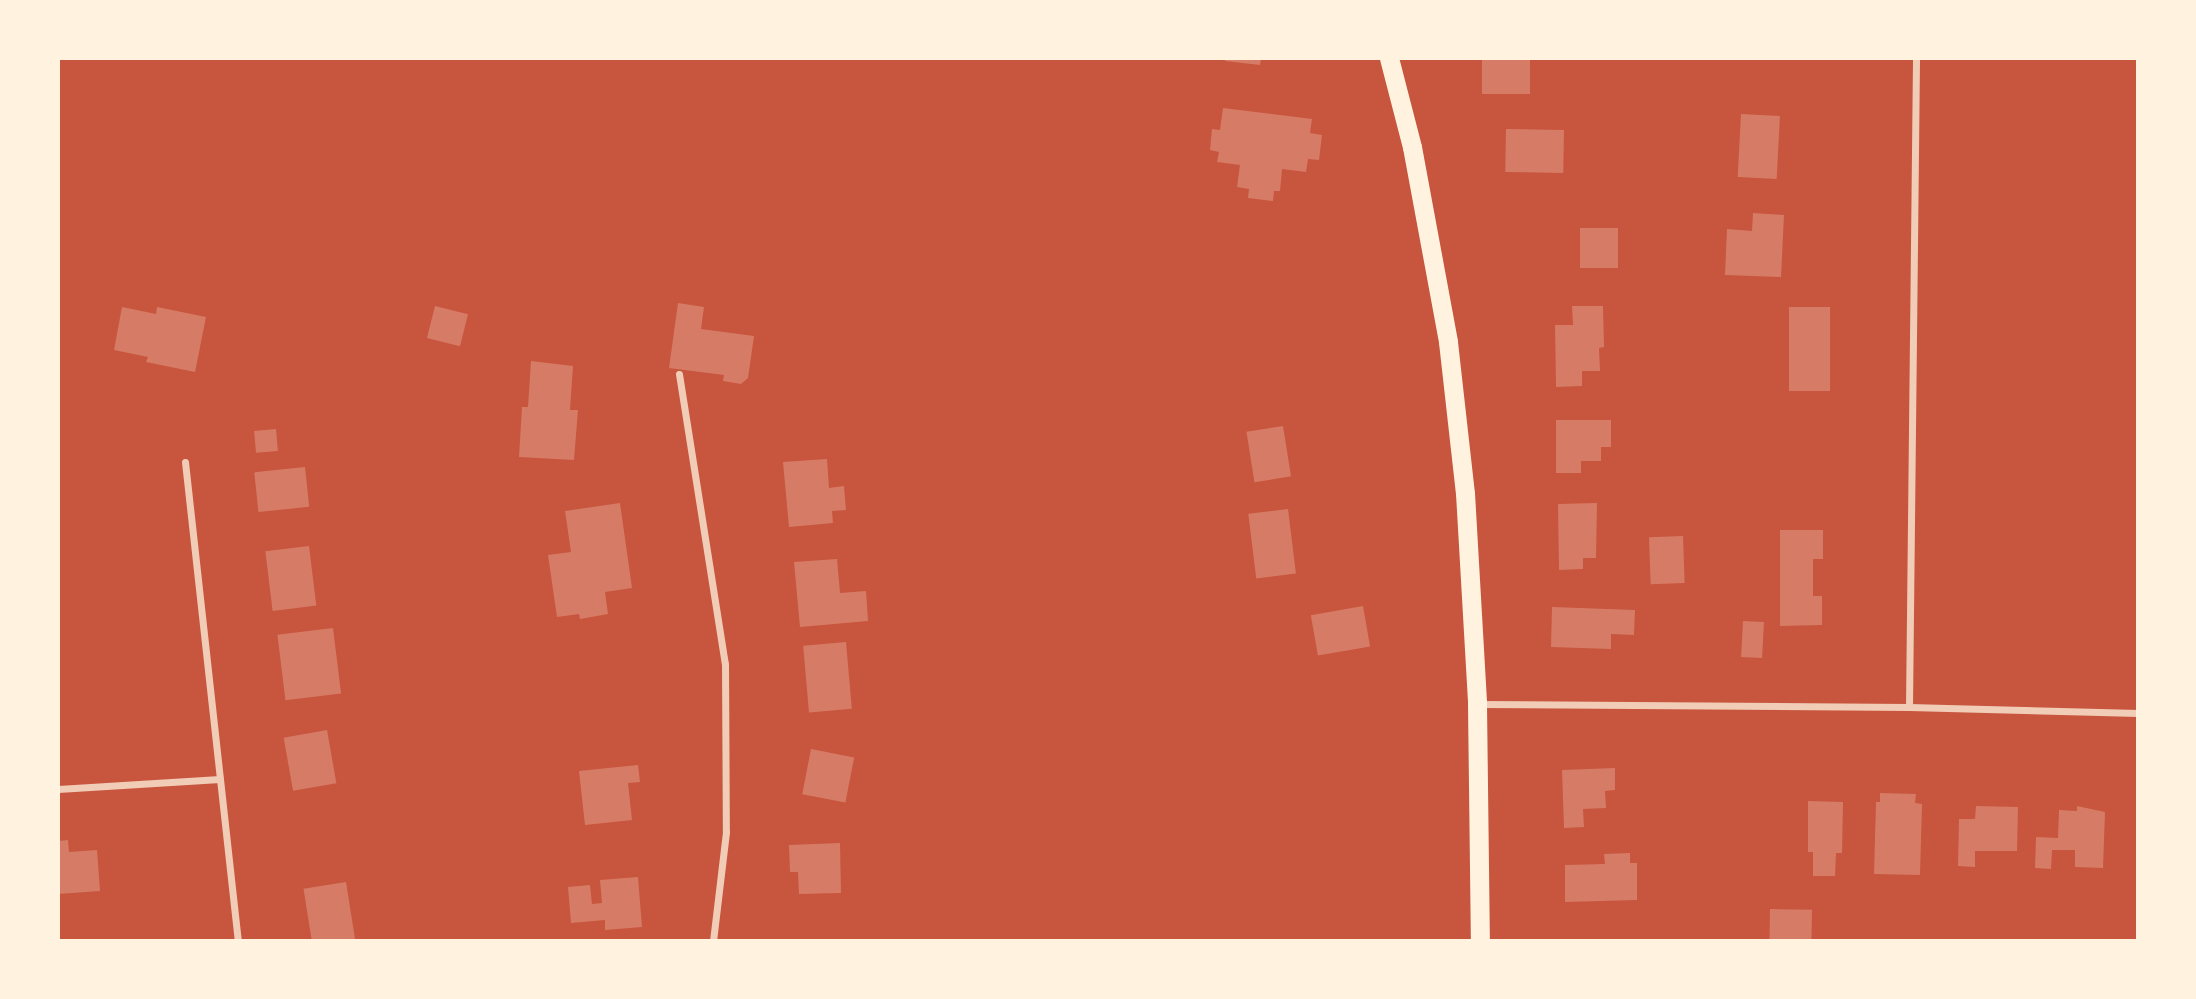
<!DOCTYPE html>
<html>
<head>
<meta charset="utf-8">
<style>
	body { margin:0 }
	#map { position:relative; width:2196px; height:999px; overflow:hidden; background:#c8553d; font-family:"Space Grotesk",sans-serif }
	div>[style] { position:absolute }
	.building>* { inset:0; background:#d67c66; transform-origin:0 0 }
	.minor>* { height:7px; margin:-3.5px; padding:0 3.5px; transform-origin:3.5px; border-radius:3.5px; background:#f1ccb7 }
	.trunk>* { height:19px; margin:-9.5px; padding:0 9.5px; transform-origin:9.5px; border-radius:9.5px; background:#fff3e0 }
	span { translate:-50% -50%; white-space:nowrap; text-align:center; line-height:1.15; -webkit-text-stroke:5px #fff3e0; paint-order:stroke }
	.frame { position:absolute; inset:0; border:60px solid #fff3e0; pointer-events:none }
</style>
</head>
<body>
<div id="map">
	<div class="building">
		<div style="clip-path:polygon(1226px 58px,1261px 58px,1260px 65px,1225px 61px)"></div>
		<div style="left:1482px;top:58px;width:48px;height:36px"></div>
		<div style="clip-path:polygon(1223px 108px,1312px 119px,1310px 133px,1322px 135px,1319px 160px,1308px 159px,1306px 172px,1282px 169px,1280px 191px,1274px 191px,1273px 201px,1248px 198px,1249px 189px,1237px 187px,1240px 165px,1217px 162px,1219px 152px,1210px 150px,1212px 129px,1220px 130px)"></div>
		<div style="left:1741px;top:114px;width:39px;height:63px;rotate:3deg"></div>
		<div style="left:1506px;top:129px;width:58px;height:43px;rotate:1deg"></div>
		<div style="clip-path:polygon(1753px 213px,1784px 215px,1781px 277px,1725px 275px,1727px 229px,1752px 231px)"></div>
		<div style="left:1618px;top:228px;width:40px;height:38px;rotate:90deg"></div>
		<div style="clip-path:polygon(678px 303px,704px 307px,701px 329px,754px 336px,748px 378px,741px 384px,723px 381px,724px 375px,669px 368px)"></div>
		<div style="left:435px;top:306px;width:34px;height:33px;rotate:14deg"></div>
		<div style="clip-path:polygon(1572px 306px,1603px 306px,1604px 347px,1599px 348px,1600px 371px,1582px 371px,1582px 386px,1556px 387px,1555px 325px,1573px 325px)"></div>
		<div style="clip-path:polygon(122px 307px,156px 314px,157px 307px,206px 317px,195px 372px,146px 362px,148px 357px,114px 350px)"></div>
		<div style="left:1789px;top:307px;width:41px;height:84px"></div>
		<div style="clip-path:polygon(531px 361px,573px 366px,570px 410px,578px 410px,574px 460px,519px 457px,522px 407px,528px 407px)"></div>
		<div style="clip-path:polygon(1556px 420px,1611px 420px,1611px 447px,1601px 447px,1601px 461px,1581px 461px,1581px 473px,1556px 473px)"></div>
		<div style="left:1283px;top:426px;width:51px;height:37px;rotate:81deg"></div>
		<div style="left:276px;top:429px;width:22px;height:22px;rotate:85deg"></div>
		<div style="clip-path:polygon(827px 459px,829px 488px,844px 486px,846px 510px,832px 511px,833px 523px,789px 527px,783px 462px)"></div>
		<div style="left:305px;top:467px;width:40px;height:51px;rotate:84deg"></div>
		<div style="clip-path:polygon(620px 503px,632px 588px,605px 592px,608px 614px,580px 619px,579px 614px,557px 617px,548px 555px,571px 552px,565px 511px)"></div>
		<div style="clip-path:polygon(1597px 503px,1596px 558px,1583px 558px,1583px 569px,1559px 570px,1558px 504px)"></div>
		<div style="left:1288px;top:509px;width:65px;height:40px;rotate:83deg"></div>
		<div style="clip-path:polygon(1780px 530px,1823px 530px,1823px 559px,1813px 559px,1813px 596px,1822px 596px,1822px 625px,1780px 626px)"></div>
		<div style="left:1683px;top:536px;width:47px;height:34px;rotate:88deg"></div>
		<div style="left:309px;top:546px;width:60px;height:44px;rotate:83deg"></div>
		<div style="clip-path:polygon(837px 559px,840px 593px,866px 591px,868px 621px,800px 627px,794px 562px)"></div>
		<div style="left:1363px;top:606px;width:41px;height:53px;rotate:80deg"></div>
		<div style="clip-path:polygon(1552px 607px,1635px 610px,1634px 635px,1611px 634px,1611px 649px,1551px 647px)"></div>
		<div style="left:1743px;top:621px;width:21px;height:36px;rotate:3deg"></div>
		<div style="left:333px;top:628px;width:66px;height:56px;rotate:83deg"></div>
		<div style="left:846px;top:642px;width:67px;height:43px;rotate:85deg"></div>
		<div style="left:327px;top:730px;width:54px;height:44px;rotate:80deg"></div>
		<div style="left:811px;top:749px;width:44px;height:46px;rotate:11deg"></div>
		<div style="clip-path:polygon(638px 765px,640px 782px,628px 783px,632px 820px,585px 825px,579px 771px)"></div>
		<div style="clip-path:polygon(1615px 768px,1615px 790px,1605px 791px,1606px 808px,1583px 809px,1584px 827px,1564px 828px,1562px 770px)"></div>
		<div style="clip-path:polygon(1880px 793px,1916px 794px,1915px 803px,1922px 804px,1920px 875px,1874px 874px,1876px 802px,1880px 802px)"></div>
		<div style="clip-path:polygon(1808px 801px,1843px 802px,1842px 853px,1836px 853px,1835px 876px,1813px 876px,1813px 852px,1808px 852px)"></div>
		<div style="clip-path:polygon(1976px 806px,2018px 807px,2017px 851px,1975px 851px,1975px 867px,1958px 866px,1959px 819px,1975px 819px)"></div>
		<div style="clip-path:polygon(2077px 806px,2105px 812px,2103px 868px,2075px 867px,2075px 850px,2052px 850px,2051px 869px,2035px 868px,2036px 837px,2058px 838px,2059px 810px,2077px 811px)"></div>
		<div style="clip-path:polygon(68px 840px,69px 852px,97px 850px,100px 891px,58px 894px,58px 841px)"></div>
		<div style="clip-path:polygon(840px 843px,841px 893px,799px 894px,798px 872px,790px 872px,789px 845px)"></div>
		<div style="clip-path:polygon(1630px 853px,1630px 863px,1637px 863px,1637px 900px,1565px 902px,1565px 865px,1605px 864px,1604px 854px)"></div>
		<div style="clip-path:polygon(638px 877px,642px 927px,605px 930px,605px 920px,571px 923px,568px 887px,590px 885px,592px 904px,602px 903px,600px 880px)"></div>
		<div style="left:346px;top:882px;width:60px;height:43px;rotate:81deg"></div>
		<div style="left:1770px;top:909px;width:42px;height:32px;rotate:1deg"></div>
	</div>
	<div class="minor">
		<div style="left:679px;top:374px;width:294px;rotate:81deg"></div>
		<div style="left:725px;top:664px;width:168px;rotate:89.7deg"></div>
		<div style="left:726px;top:832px;width:110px;rotate:96.8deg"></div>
		<div style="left:185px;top:462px;width:482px;rotate:83.7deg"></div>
		<div style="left:1477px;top:704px;width:432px;rotate:0.4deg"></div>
		<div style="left:1909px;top:707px;width:229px;rotate:1.5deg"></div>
		<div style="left:1909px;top:707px;width:649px;rotate:-89.38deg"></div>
		<div style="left:58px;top:789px;width:162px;rotate:-3.5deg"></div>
	</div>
	<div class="trunk">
		<div style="left:1389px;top:58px;width:92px;rotate:75.5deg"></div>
		<div style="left:1412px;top:147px;width:198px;rotate:79.5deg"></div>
		<div style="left:1448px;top:342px;width:152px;rotate:83.6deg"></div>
		<div style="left:1465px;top:493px;width:211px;rotate:86.7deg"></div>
		<div style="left:1477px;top:704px;width:237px;rotate:89.3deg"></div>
	</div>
	<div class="frame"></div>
</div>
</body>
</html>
